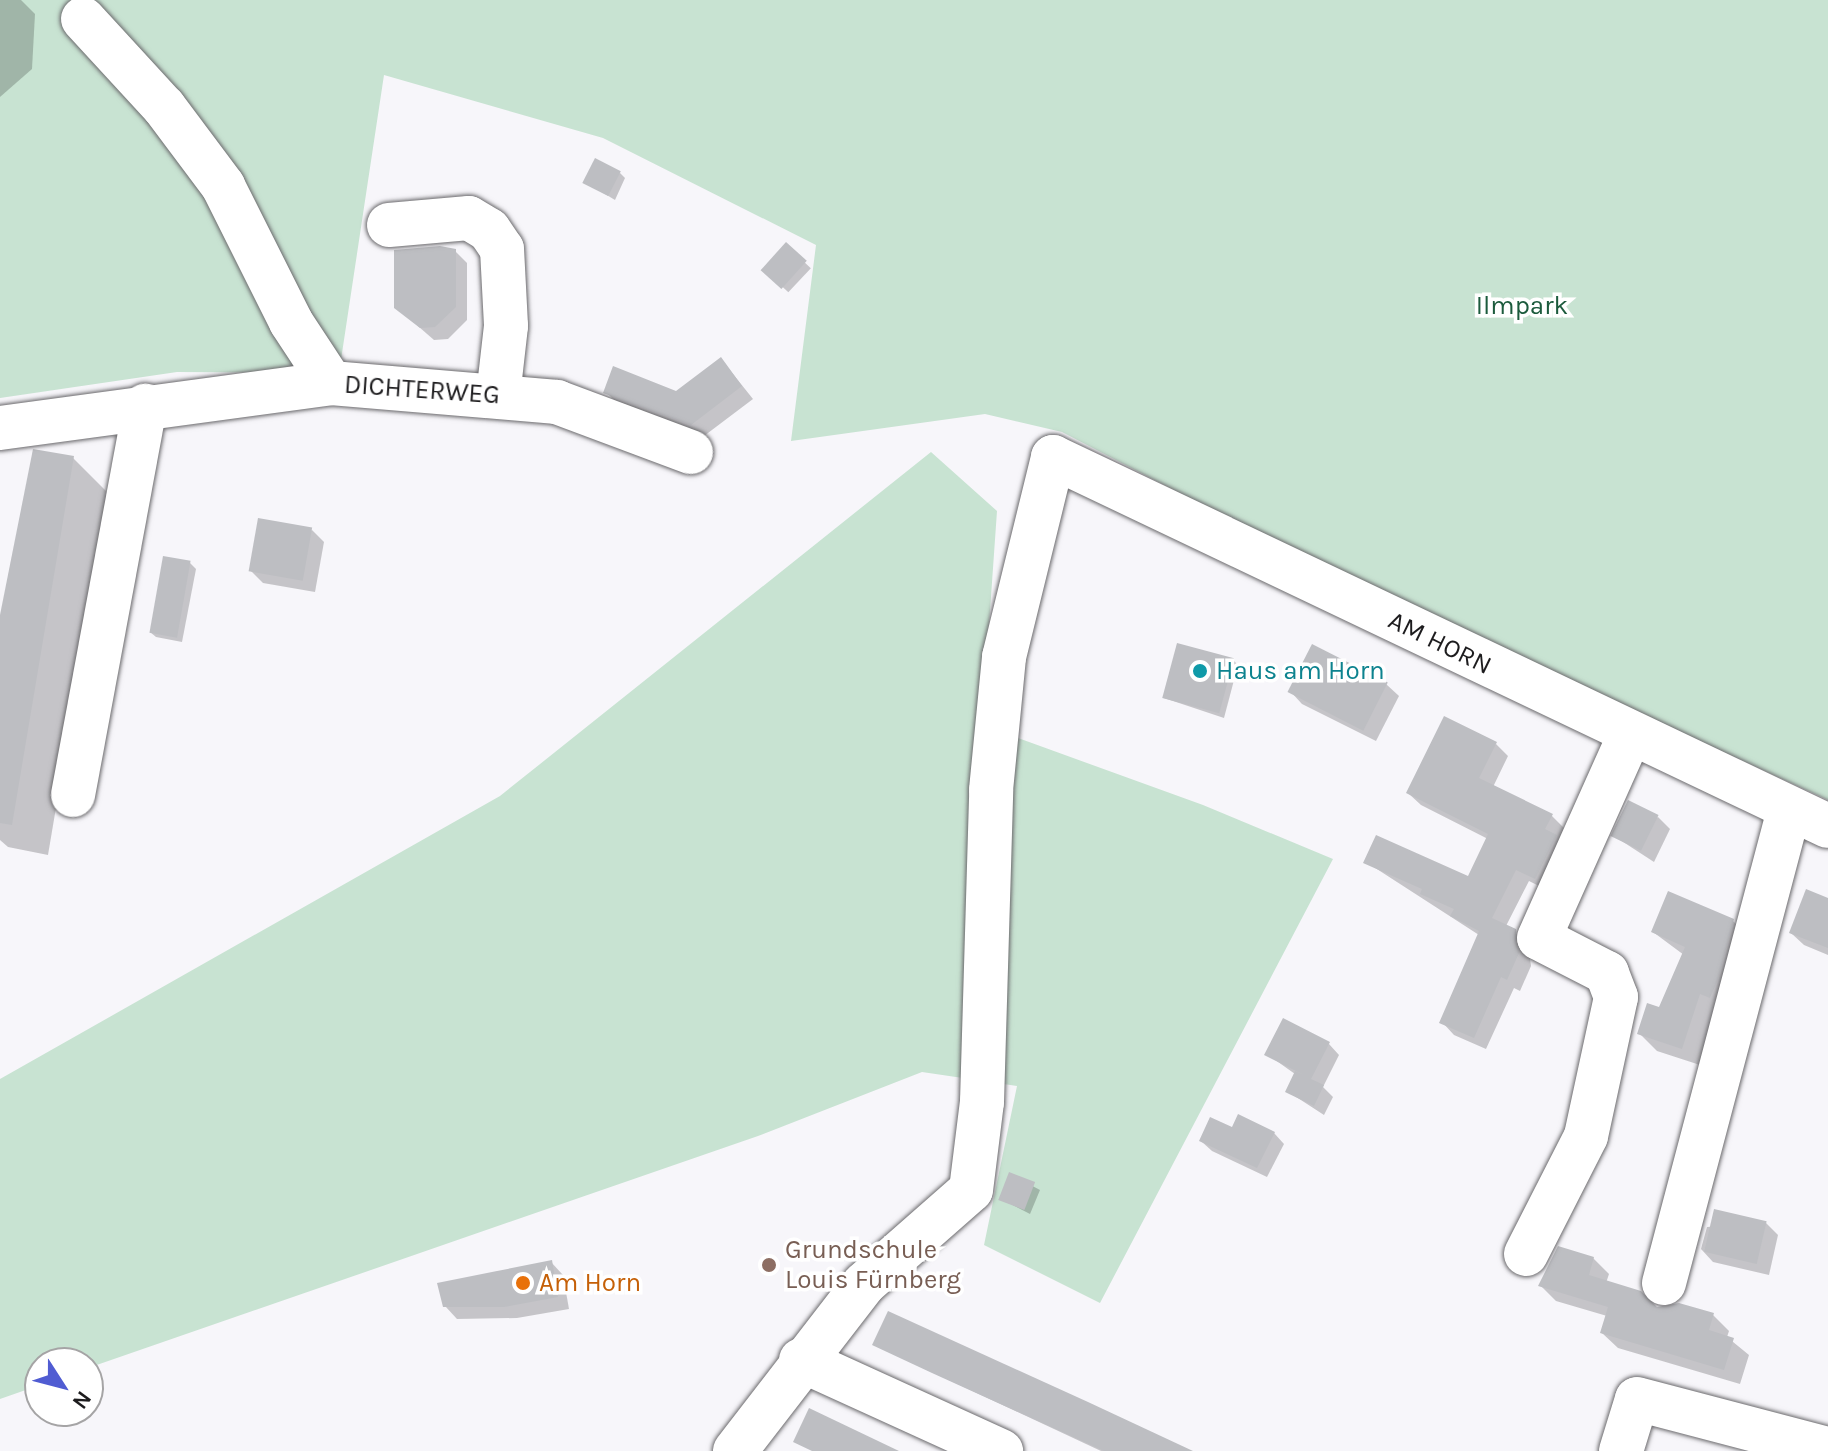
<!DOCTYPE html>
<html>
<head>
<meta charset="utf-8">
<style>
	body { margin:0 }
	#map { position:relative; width:1828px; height:1451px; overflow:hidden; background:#f7f6fa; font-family:Karla,sans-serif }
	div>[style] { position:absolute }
	.green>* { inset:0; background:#c8e3d2 }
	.shadow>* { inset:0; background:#0003; transform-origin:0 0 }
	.building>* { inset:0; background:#bdbec2; transform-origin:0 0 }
	.roads { filter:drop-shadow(0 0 2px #6b6a6d) drop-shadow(0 0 2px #6b6a6d) }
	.minor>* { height:44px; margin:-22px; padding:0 22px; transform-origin:22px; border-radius:22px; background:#fff }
	.dots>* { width:22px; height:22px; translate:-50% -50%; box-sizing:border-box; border:4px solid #fff; border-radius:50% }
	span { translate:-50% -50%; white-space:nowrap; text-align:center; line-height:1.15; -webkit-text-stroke:7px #fff; paint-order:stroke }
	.park-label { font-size:26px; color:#1c5b3d }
	.street-label { font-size:26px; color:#1d1c1e }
	.culture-label { font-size:26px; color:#0d838f }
	.left { translate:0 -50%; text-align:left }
	.education-label { font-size:26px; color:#785e54 }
	.food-label { font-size:26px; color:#c56008 }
	.north { position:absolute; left:24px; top:1347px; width:80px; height:80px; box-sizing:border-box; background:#fff; border:2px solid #a5a4a5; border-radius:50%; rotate:126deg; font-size:22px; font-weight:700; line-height:32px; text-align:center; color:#1d1c1e }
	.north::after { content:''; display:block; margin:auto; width:28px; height:36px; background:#505cd2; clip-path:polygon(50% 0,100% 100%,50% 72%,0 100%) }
</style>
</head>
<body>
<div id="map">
	<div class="green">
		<div style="clip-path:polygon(0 0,1828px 0,1828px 800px,1328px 570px,1062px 432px,985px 414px,791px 441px,816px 245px,603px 138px,384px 75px,339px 373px,177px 372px,0 398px)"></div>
		<div style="clip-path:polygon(931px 452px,997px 511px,982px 725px,1203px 805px,1333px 859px,1100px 1303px,984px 1245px,1017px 1086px,922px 1072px,758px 1136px,88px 1368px,88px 1363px,40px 1363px,40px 1385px,0 1399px,0 1079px,500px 796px)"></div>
	</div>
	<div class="shadow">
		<div style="clip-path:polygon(0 0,21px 0,35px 14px,32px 69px,0 97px)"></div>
		<div style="clip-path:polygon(620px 173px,625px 178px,615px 200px,585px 182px)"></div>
		<div style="left:786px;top:245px;width:34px;height:33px;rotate:43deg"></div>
		<div style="clip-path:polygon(455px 251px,467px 263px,467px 320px,448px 339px,434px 340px,396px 307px)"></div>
		<div style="clip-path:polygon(721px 359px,753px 399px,704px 436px,618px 404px,606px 392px,676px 393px)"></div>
		<div style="clip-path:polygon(73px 458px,109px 494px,48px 855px,8px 847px,0 840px,0 626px)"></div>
		<div style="clip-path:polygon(312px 530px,324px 542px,315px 592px,263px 583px,251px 571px)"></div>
		<div style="clip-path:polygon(190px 563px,196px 569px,182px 642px,156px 637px,150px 632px)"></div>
		<div style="clip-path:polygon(1233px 660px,1238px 665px,1224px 718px,1164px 698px)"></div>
		<div style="clip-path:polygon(1386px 684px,1399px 696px,1376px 741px,1302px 704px,1290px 691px)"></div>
		<div style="clip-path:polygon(1496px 744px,1508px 756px,1493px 787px,1552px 816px,1564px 828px,1559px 839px,1568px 849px,1547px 890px,1529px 881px,1506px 926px,1528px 943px,1531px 966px,1520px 991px,1514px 988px,1486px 1049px,1454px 1035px,1442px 1022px,1479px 935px,1366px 862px,1468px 879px,1488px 839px,1421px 805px,1408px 793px)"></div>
		<div style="clip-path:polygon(1658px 817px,1670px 829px,1654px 862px,1614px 836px)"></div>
		<div style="clip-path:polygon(1828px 900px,1828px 955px,1804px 945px,1791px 933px)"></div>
		<div style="clip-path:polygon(1733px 921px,1750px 938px,1700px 1065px,1657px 1051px,1640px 1034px,1660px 1009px,1684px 955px,1653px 932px)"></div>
		<div style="clip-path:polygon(1329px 1044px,1339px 1055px,1323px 1087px,1333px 1097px,1324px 1115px,1287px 1091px,1295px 1074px,1267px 1054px)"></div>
		<div style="clip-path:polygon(1233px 1130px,1274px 1133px,1284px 1144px,1267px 1177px,1212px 1151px,1201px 1141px)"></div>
		<div style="clip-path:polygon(1010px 1174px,1040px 1190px,1030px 1214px,1001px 1199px)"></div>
		<div style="clip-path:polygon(1766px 1223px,1778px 1235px,1769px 1275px,1713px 1262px,1701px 1249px,1707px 1227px)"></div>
		<div style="clip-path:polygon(1593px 1258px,1609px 1274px,1606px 1283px,1656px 1309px,1713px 1315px,1729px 1331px,1727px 1337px,1749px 1355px,1740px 1384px,1618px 1348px,1602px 1333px,1607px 1316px,1556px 1301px,1541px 1286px)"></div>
		<div style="clip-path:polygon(551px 1262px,563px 1275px,569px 1309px,517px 1318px,457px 1319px,445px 1306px)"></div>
		<div style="clip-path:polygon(874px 1345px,1190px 1451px,1101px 1451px)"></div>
	</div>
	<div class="building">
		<div style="left:595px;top:158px;width:29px;height:28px;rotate:27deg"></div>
		<div style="left:786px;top:242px;width:28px;height:38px;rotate:42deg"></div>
		<div style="clip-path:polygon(440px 246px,456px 249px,456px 307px,435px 327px,420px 328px,394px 308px,394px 250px)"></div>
		<div style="clip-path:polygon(721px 357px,742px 386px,691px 425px,603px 393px,613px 366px,676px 391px)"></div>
		<div style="clip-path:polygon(33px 449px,74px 456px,12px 825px,0 823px,0 615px)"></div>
		<div style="left:258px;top:518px;width:55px;height:54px;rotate:10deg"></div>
		<div style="left:163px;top:556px;width:28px;height:78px;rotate:10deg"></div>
		<div style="left:1177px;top:643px;width:59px;height:57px;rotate:15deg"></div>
		<div style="left:1312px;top:644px;width:85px;height:54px;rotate:27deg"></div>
		<div style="clip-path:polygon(1444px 716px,1497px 742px,1479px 778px,1553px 814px,1545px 829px,1557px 835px,1535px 879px,1516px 870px,1492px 918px,1516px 929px,1519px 953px,1507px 980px,1501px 977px,1474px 1038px,1439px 1023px,1479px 931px,1450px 916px,1454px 909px,1420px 894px,1422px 889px,1363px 863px,1376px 835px,1468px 876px,1488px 834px,1406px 793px)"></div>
		<div style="left:1628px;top:800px;width:34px;height:40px;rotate:26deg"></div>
		<div style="clip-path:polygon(1806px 889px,1828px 898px,1828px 948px,1789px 933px)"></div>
		<div style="clip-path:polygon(1668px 891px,1734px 919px,1718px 979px,1710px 998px,1700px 994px,1682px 1049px,1637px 1034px,1647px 1003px,1659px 1007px,1685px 947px,1651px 932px)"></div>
		<div style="clip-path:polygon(1283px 1018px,1330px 1042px,1311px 1079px,1324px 1085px,1314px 1106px,1285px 1092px,1295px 1071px,1304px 1075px,1264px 1055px)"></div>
		<div style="clip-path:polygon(1238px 1114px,1275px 1132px,1257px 1168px,1199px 1141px,1210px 1117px,1232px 1127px)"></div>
		<div style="left:1009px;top:1172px;width:28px;height:30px;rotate:21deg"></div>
		<div style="left:1714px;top:1209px;width:54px;height:44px;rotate:13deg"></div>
		<div style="clip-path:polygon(1558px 1246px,1594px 1257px,1589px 1275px,1641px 1291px,1657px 1307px,1679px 1303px,1714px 1313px,1709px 1330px,1734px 1338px,1724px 1370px,1600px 1333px,1608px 1307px,1538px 1286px)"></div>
		<div style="clip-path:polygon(552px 1260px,558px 1297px,504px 1307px,443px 1307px,437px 1283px)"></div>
		<div style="clip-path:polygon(888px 1311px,1088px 1402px,1193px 1451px,1104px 1451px,932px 1373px,872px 1345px)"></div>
		<div style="clip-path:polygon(809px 1408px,899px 1451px,812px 1451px,793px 1442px)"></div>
	</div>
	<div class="roads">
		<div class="minor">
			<div style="left:83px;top:19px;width:120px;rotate:47.4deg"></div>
			<div style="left:164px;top:107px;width:99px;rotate:53.2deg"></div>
			<div style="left:223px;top:186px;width:152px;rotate:63.4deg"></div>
			<div style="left:291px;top:322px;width:73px;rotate:56.7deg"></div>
			<div style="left:389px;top:225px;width:80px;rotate:-5deg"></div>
			<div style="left:469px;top:218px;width:23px;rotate:31deg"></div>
			<div style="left:489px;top:230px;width:23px;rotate:56deg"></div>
			<div style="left:502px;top:249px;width:77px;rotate:87deg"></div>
			<div style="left:506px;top:326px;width:70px;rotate:96.5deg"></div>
			<div style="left:0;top:428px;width:334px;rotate:-7.7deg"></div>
			<div style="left:331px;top:383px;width:227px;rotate:4.8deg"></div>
			<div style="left:557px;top:402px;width:143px;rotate:20.5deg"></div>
			<div style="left:73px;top:795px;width:396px;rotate:-79.5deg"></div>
			<div style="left:1526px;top:1254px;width:132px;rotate:-63deg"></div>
			<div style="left:1586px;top:1136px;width:142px;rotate:-77.8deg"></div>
			<div style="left:1616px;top:997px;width:26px;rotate:-111deg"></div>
			<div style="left:1607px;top:973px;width:76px;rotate:-152.8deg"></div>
			<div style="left:1539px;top:938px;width:222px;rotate:-65.9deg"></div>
			<div style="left:1664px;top:1283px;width:490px;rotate:-75.2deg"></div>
			<div style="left:801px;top:1360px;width:220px;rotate:24.5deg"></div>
			<div style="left:735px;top:1451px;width:211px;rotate:-52.3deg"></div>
			<div style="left:864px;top:1284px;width:142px;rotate:-41.3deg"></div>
			<div style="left:971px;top:1190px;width:89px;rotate:-82.9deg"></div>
			<div style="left:982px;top:1102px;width:312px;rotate:-88.3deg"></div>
			<div style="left:991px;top:790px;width:134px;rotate:-84.4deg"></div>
			<div style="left:1004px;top:657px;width:206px;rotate:-76.2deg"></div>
			<div style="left:1053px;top:457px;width:858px;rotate:25.46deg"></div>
			<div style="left:1621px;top:1451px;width:54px;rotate:-72.9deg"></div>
			<div style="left:1637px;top:1399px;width:197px;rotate:14.7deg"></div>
		</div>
	</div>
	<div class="dots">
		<div style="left:1200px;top:671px;background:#0f9aa8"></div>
		<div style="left:769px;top:1265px;background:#8d6e63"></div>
		<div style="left:523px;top:1283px;background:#e8710a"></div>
	</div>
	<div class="park-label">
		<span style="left:1522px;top:306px">Ilmpark</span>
	</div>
	<div class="street-label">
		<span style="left:422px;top:390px;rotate:4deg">DICHTERWEG</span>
		<span style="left:1440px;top:643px;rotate:26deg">AM HORN</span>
	</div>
	<div class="culture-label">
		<span class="left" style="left:1216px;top:671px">Haus am Horn</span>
	</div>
	<div class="education-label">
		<span class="left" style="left:785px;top:1265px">Grundschule<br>Louis Fürnberg</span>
	</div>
	<div class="food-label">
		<span class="left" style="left:539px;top:1283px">Am Horn</span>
	</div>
	<div class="north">N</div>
</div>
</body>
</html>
